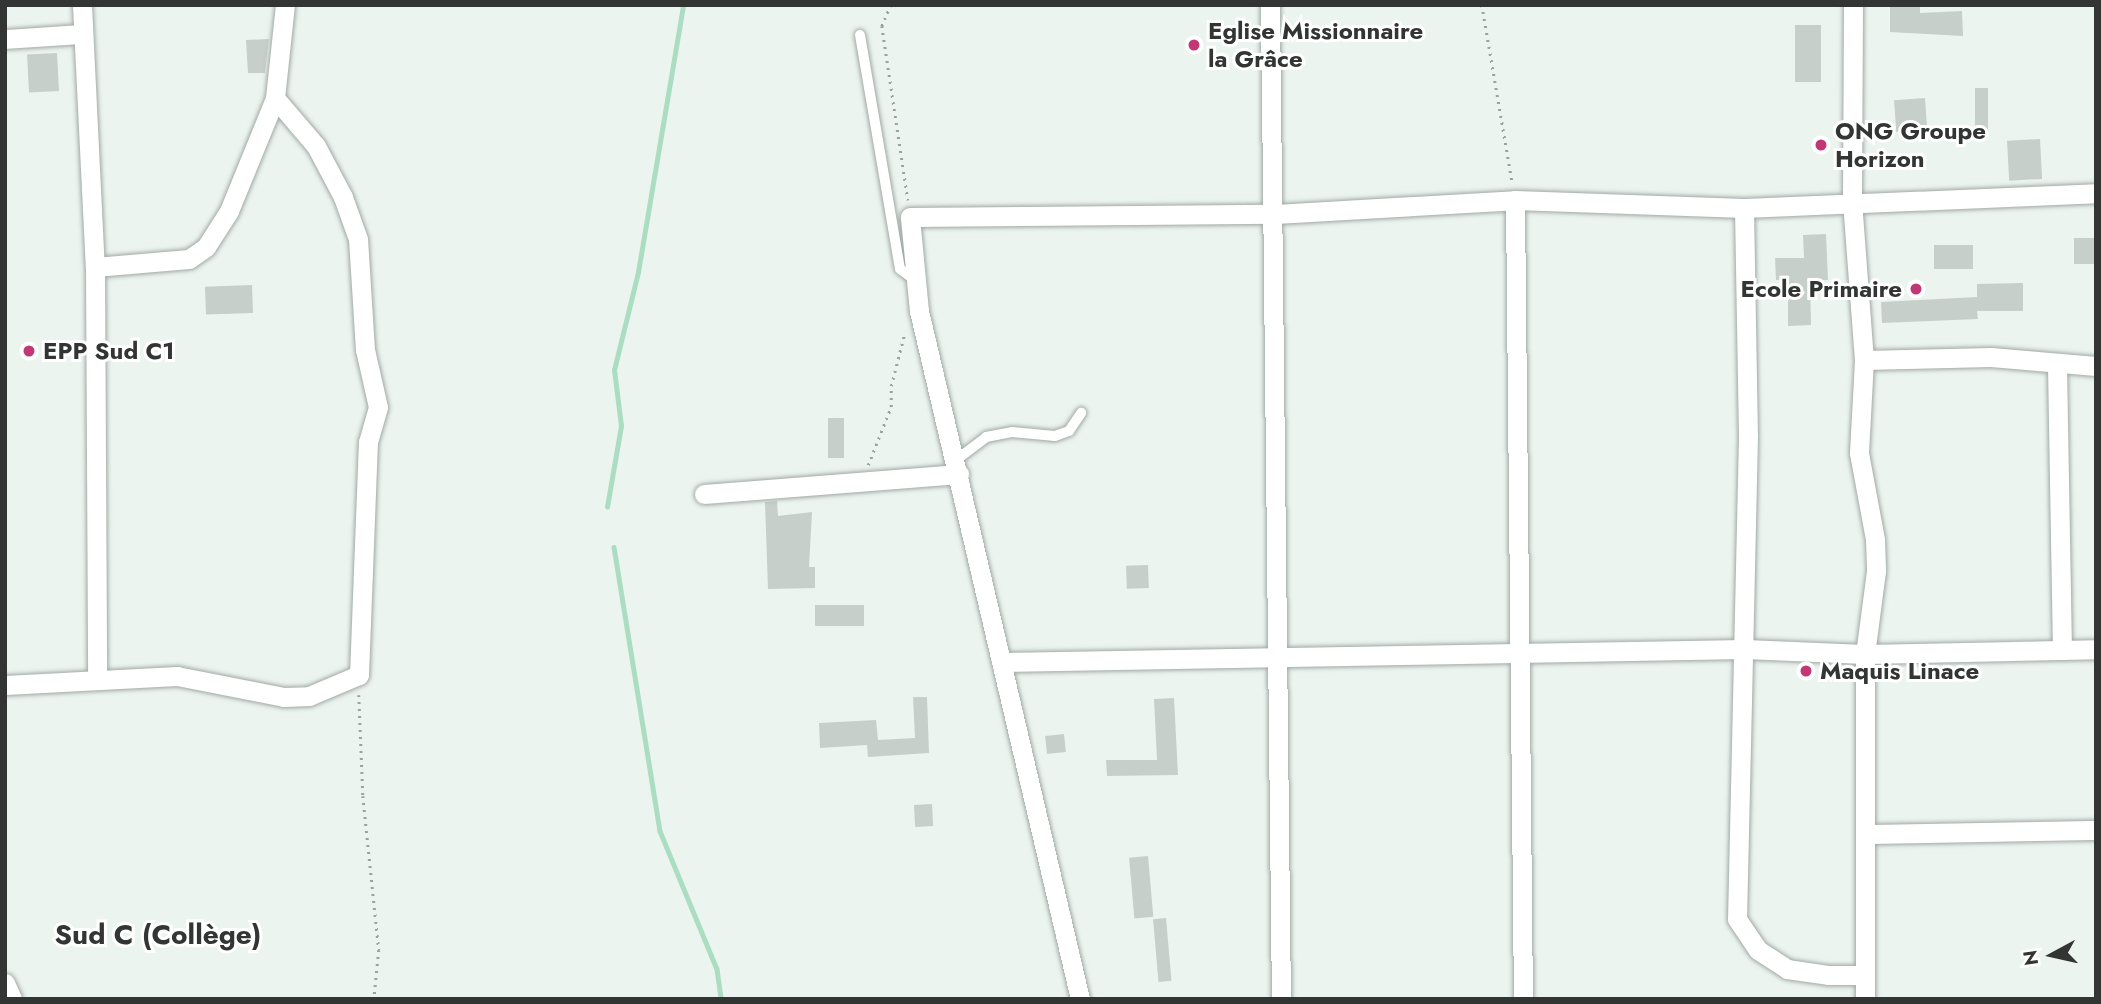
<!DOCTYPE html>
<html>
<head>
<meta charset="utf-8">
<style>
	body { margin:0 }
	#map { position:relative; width:2101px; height:1004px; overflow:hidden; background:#ecf4f0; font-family:Jost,sans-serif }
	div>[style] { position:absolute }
	.stream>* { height:4.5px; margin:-2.25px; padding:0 2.25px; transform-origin:2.25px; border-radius:2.25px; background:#abddc3 }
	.building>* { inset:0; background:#c6cfca; transform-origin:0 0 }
	.path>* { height:2.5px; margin-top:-1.25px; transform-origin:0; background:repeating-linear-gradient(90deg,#9ba19e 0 2px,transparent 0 7px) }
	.roads { filter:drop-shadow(0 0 2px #a1a9a4) drop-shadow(0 0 2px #a1a9a4) }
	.lane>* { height:10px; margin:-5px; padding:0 5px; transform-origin:5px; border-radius:5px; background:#fff }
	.street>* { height:19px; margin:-9.5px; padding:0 9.5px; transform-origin:9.5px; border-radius:9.5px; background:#fff }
	.dots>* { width:19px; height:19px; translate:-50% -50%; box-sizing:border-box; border:4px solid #fff; border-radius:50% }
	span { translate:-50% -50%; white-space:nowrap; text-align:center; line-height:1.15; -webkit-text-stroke:6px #fff; paint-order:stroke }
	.poi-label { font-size:24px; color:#323534; font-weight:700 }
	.left { translate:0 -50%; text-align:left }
	.right { translate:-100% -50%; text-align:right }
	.quarter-label { font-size:28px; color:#323534; font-weight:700 }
	.frame { position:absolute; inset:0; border:7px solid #323534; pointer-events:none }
	.north { position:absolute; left:2017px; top:920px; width:70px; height:70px; -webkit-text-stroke:5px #fff; paint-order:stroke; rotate:262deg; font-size:19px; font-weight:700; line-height:28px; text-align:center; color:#323534 }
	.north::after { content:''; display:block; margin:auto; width:24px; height:32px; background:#323534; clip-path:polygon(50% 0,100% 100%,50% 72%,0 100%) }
</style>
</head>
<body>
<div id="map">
	<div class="stream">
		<div style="left:607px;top:507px;width:82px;rotate:-80.2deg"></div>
		<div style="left:621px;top:426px;width:56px;rotate:-97.1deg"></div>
		<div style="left:614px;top:370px;width:101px;rotate:-76.2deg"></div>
		<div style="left:638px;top:272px;width:271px;rotate:-80.4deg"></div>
		<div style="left:614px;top:547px;width:288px;rotate:80.8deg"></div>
		<div style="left:660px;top:831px;width:149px;rotate:67.6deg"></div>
		<div style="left:717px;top:969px;width:30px;rotate:82deg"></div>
	</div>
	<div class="building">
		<div style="clip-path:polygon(1890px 5px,1920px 5px,1920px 13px,1962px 11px,1963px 36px,1890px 32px)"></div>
		<div style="left:1795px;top:25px;width:26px;height:57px"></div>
		<div style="clip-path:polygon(269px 39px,265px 73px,248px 73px,246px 40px)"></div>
		<div style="left:57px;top:53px;width:38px;height:30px;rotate:87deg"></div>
		<div style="left:1975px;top:88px;width:13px;height:50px"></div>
		<div style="left:1925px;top:98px;width:32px;height:31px;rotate:86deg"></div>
		<div style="left:2040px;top:139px;width:40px;height:33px;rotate:87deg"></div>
		<div style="clip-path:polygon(1826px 234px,1828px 280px,1810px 281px,1811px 325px,1788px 326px,1788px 279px,1776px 280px,1775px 258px,1804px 258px,1803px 235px)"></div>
		<div style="left:2096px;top:238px;width:26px;height:22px;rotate:90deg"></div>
		<div style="left:1934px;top:245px;width:39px;height:24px"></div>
		<div style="clip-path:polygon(2023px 283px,2023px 311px,1977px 311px,1978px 319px,1882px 323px,1881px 302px,1977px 297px,1977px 284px)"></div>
		<div style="left:252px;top:285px;width:28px;height:47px;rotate:88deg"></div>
		<div style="left:828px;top:418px;width:16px;height:40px"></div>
		<div style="clip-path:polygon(777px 501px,778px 516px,812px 512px,809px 567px,815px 567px,815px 588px,768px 589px,765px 502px)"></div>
		<div style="left:1148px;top:565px;width:23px;height:22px;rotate:88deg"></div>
		<div style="left:815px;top:605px;width:49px;height:21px"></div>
		<div style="clip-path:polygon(913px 697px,927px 697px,929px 753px,868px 757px,867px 745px,820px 748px,819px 723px,876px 720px,878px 740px,915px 738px)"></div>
		<div style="clip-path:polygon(1174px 698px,1178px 775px,1107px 776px,1106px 760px,1157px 760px,1154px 699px)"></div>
		<div style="left:1064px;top:734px;width:18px;height:19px;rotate:84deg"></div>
		<div style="left:932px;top:804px;width:22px;height:18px;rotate:87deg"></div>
		<div style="left:1148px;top:856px;width:61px;height:19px;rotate:85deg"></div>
		<div style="left:1166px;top:918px;width:63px;height:13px;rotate:85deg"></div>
	</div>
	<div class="path">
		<div style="left:891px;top:5px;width:23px;rotate:113deg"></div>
		<div style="left:882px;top:26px;width:176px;rotate:81.5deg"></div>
		<div style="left:1482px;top:5px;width:179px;rotate:80.3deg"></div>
		<div style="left:868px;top:465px;width:62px;rotate:-68.4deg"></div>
		<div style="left:891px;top:407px;width:21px;rotate:-90deg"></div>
		<div style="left:891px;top:386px;width:56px;rotate:-75.5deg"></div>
		<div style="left:359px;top:695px;width:101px;rotate:87.7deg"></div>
		<div style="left:363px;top:796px;width:155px;rotate:84.1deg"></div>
		<div style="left:379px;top:950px;width:49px;rotate:95.8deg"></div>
	</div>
	<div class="roads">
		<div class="lane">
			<div style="left:860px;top:35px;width:237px;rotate:80.3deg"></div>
			<div style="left:900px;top:269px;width:19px;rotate:36deg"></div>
			<div style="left:956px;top:460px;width:38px;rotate:-37deg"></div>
			<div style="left:986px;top:437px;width:26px;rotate:-11deg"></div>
			<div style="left:1012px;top:432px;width:43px;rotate:5.3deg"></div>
			<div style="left:1055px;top:436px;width:15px;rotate:-20deg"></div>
			<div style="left:1069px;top:431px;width:22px;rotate:-56deg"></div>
		</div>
		<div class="street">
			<div style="left:82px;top:5px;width:262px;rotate:87.2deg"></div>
			<div style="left:95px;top:267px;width:413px;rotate:89.7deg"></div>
			<div style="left:1270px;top:5px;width:994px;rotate:89.37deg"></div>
			<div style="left:1853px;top:5px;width:196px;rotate:90.3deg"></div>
			<div style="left:1852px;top:201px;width:159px;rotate:85.7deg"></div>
			<div style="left:1864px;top:360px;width:93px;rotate:93.1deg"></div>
			<div style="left:1859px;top:453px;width:87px;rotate:79.5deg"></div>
			<div style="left:1875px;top:539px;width:32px;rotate:88deg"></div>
			<div style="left:1876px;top:571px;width:84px;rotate:97.5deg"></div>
			<div style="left:1865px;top:654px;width:345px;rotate:90deg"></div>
			<div style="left:5px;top:39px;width:78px;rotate:-3.7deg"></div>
			<div style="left:1515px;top:200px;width:799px;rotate:89.43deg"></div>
			<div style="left:1744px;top:208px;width:228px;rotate:89deg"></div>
			<div style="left:1748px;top:436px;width:483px;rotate:91.3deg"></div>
			<div style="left:1737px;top:919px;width:37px;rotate:56deg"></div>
			<div style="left:1758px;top:950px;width:35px;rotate:33deg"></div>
			<div style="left:1787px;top:969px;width:41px;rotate:8.3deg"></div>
			<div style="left:1828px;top:975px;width:37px"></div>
			<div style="left:95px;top:267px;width:94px;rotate:-4.9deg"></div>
			<div style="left:189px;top:259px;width:21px;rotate:-35deg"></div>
			<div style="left:206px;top:247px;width:43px;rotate:-57.4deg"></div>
			<div style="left:229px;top:211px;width:122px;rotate:-67.8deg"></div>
			<div style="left:275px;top:98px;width:94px;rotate:-83.9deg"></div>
			<div style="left:1864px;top:360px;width:127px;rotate:-1.4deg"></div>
			<div style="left:1991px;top:357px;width:105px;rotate:4.9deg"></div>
			<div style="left:2057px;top:365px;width:285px;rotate:89deg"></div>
			<div style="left:704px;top:494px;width:256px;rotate:-4.5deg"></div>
			<div style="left:1002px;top:662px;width:743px;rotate:-1deg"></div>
			<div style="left:1745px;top:649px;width:120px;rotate:2.4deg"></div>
			<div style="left:1865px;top:654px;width:231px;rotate:-1.2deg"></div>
			<div style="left:5px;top:685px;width:172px;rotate:-3deg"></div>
			<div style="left:177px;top:676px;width:109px;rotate:11.1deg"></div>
			<div style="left:284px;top:697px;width:25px;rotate:-2deg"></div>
			<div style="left:309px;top:696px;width:54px;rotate:-22.8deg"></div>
			<div style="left:359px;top:675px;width:233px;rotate:-87.8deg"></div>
			<div style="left:368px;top:442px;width:36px;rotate:-74deg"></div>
			<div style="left:378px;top:407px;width:58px;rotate:-102.8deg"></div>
			<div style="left:365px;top:350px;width:111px;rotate:-93.6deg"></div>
			<div style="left:358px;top:239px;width:45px;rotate:-109.7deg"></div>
			<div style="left:343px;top:197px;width:58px;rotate:-117.9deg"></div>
			<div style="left:316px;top:146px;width:63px;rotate:-130.5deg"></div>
			<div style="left:1866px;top:834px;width:230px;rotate:-1deg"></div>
			<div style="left:5px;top:983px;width:17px;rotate:66deg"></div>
			<div style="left:1080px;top:999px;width:707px;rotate:-103.17deg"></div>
			<div style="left:919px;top:311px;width:94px;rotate:-95.5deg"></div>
			<div style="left:910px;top:217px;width:365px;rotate:-0.5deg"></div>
			<div style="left:1275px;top:214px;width:240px;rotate:-3.3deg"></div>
			<div style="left:1515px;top:200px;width:229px;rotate:2deg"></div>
			<div style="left:1744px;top:208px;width:352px;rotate:-2.4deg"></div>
		</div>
	</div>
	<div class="dots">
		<div style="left:1194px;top:45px;background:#c13874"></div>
		<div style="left:1821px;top:145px;background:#c13874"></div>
		<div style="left:1916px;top:289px;background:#c13874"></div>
		<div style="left:29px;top:351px;background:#c13874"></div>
		<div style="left:1806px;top:671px;background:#c13874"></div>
	</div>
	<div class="poi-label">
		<span class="left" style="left:1208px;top:45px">Eglise Missionnaire<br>la Grâce</span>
		<span class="left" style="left:1835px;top:145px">ONG Groupe<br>Horizon</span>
		<span class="right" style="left:1902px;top:289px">Ecole Primaire</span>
		<span class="left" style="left:43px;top:351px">EPP Sud C1</span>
		<span class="left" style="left:1820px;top:671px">Maquis Linace</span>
	</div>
	<div class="quarter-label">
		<span style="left:158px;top:935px">Sud C (Collège)</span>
	</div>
	<div class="frame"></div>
	<div class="north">N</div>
</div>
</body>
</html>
